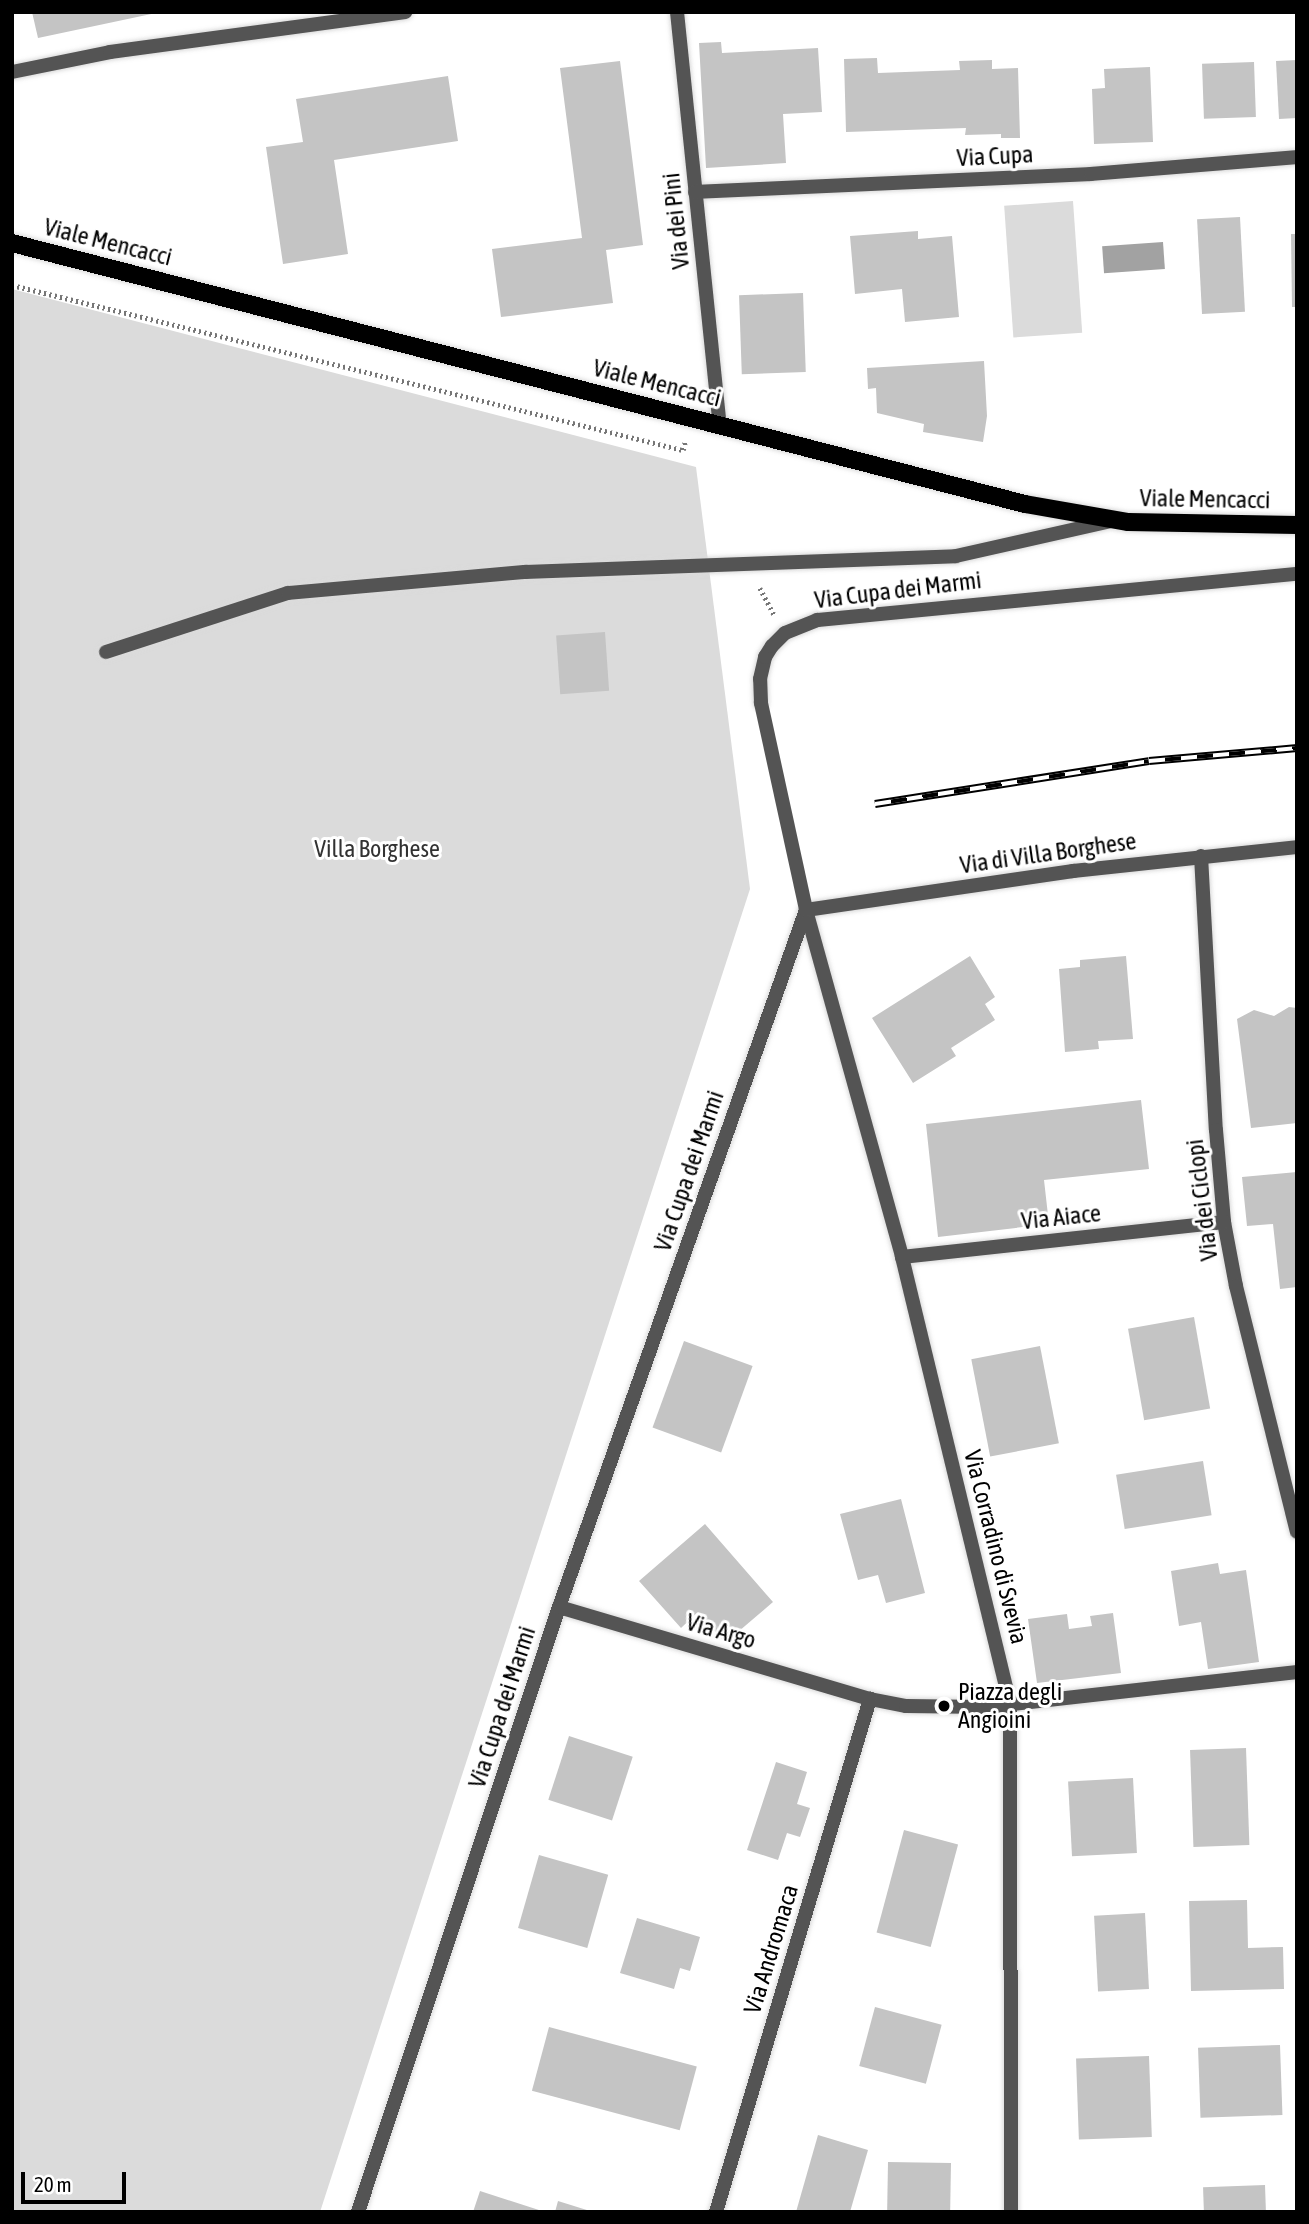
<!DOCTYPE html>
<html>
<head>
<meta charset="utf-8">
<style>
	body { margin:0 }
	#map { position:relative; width:1309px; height:2224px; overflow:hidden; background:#fff; font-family:"Asap Condensed",sans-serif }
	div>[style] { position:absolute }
	.green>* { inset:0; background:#dbdbdb; transform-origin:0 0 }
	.water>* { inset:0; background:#a2a2a2; transform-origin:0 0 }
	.building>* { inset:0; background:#c4c4c4; transform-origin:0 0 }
	.path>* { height:4.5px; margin-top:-2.25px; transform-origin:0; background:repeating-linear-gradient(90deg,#767676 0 2px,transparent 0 5.5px) }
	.roads { filter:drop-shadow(0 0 2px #dbdbdb) drop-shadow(0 0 2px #dbdbdb) }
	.service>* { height:14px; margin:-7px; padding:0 7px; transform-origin:7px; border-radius:7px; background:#545454 }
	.minor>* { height:14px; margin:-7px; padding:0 7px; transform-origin:7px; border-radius:7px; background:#545454 }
	.primary>* { height:18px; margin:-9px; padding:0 9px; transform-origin:9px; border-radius:9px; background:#000 }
	.rail>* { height:8px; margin-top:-4px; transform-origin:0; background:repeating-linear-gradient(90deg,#fff 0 16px,#000 0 32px); box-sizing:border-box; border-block:2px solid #000 }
	.minor-bridge>* { height:14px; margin:-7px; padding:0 7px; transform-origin:7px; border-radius:7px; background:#545454 }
	.dots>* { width:19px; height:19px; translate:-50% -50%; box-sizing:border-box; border:4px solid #fff; border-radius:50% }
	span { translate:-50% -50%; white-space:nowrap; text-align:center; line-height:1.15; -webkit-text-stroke:6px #fff; paint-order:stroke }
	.street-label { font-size:24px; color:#000 }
	.park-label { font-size:24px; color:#323232 }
	.poi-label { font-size:24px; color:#000 }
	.left { translate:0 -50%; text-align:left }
	.frame { position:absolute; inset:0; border:14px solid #000; pointer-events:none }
	.scale { position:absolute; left:21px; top:2172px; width:105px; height:32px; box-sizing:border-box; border:4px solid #000; border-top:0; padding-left:9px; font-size:21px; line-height:24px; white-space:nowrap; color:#000; -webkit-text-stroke:5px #fff; paint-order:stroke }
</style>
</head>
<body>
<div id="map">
	<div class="green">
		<div style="left:1073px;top:201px;width:132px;height:69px;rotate:86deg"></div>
		<div style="clip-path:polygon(12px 289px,696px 467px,750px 889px,320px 2212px,12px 2212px)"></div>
	</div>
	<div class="water">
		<div style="left:1163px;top:242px;width:27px;height:61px;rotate:86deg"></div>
	</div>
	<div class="building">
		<div style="clip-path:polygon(32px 12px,156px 12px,156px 13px,38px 38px)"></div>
		<div style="clip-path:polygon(721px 42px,722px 53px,818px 48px,822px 112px,783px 114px,786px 163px,706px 168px,699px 43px)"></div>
		<div style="clip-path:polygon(877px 58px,878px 73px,960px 70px,959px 61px,992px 60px,992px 69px,1018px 68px,1020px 138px,1001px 138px,1001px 134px,965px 135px,966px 128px,846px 132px,844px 59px)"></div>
		<div style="clip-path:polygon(1297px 60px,1297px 118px,1279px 119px,1276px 61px)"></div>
		<div style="clip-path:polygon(620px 61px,643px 245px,606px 250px,613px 303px,501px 317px,492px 249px,582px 238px,560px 68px)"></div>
		<div style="left:1254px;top:62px;width:55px;height:52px;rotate:88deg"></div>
		<div style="clip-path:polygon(1150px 67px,1153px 142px,1094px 144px,1092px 89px,1105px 88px,1104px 69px)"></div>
		<div style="clip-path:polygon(448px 76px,458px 141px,334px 160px,348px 254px,283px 264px,266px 147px,303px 142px,296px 99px)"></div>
		<div style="left:1240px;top:217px;width:95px;height:43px;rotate:87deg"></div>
		<div style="clip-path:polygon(918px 231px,918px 239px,952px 236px,959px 317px,905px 322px,902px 289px,855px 294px,850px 236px)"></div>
		<div style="clip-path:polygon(1291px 234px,1297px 234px,1297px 307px,1292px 307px)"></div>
		<div style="left:803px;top:293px;width:79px;height:64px;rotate:88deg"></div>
		<div style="clip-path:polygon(984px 361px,987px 416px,983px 442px,923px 432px,924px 424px,877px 413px,876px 388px,868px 389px,867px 368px)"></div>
		<div style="left:605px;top:632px;width:59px;height:49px;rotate:86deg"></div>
		<div style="clip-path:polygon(970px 956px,995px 997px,985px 1004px,995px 1020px,951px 1048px,956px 1056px,913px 1083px,872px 1018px)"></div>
		<div style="clip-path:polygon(1126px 956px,1133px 1039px,1098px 1041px,1099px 1049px,1065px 1052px,1059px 969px,1080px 967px,1080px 960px)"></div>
		<div style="clip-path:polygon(1289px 1007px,1297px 1008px,1297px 1123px,1251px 1128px,1237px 1019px,1254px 1010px,1274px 1016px)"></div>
		<div style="clip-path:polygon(1141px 1100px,1149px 1169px,1044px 1180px,1049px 1224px,938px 1237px,926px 1124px)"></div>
		<div style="clip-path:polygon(1297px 1172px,1297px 1287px,1280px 1289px,1273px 1224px,1247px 1226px,1242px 1177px)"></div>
		<div style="left:1194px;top:1317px;width:93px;height:67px;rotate:80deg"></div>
		<div style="left:684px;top:1341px;width:73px;height:92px;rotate:20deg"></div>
		<div style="left:1040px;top:1346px;width:99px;height:70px;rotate:79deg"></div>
		<div style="left:1203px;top:1461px;width:55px;height:88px;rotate:81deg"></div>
		<div style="clip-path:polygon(901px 1499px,925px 1593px,886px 1603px,878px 1575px,858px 1580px,840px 1514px)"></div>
		<div style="clip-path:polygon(705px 1524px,773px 1602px,725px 1643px,698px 1612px,681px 1628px,639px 1581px)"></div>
		<div style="clip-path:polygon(1218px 1563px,1220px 1574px,1246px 1570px,1259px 1662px,1208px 1669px,1201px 1622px,1179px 1626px,1171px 1571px)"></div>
		<div style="clip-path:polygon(1113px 1613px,1121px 1673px,1037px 1683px,1028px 1619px,1067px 1614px,1069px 1629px,1092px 1626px,1090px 1616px)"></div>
		<div style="left:569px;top:1736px;width:67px;height:67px;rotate:18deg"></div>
		<div style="left:1246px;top:1748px;width:97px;height:56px;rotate:88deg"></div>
		<div style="clip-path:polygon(776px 1762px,807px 1772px,797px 1804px,810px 1808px,800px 1837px,787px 1833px,778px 1860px,747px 1850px)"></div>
		<div style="left:1133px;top:1778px;width:75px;height:65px;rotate:87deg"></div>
		<div style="left:904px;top:1830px;width:56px;height:106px;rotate:15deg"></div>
		<div style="left:539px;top:1855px;width:72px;height:76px;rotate:16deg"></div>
		<div style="clip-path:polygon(1247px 1900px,1248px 1948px,1283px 1947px,1284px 1989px,1191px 1991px,1189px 1901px)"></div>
		<div style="left:1145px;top:1913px;width:76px;height:51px;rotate:87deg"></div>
		<div style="clip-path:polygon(637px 1918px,700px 1937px,690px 1971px,680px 1968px,674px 1989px,620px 1973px)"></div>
		<div style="left:875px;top:2007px;width:69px;height:61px;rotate:15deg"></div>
		<div style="left:549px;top:2027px;width:153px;height:66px;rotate:15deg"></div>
		<div style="left:1280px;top:2045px;width:70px;height:82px;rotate:88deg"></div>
		<div style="left:1149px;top:2056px;width:81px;height:73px;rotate:88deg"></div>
		<div style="clip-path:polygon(818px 2135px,868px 2150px,850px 2212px,796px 2212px)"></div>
		<div style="left:888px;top:2162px;width:63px;height:50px;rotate:1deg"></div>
		<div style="left:1265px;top:2185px;width:27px;height:62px;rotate:88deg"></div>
		<div style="clip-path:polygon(480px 2191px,542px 2211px,542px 2212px,473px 2212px)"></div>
		<div style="clip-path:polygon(558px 2201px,590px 2211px,590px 2212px,555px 2212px)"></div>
	</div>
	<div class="path">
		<div style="left:12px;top:285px;width:691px;rotate:13.82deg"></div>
		<div style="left:683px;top:450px;width:8px;rotate:-76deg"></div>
		<div style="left:760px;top:588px;width:30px;rotate:62deg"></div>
	</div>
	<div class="roads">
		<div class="service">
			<div style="left:106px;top:652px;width:191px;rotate:-18deg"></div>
			<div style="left:288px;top:593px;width:238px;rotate:-5.1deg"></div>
			<div style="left:525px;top:572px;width:431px;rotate:-2.1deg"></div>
			<div style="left:956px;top:556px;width:159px;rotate:-12.7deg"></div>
		</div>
		<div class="minor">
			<div style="left:677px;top:12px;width:415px;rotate:84.1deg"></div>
			<div style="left:12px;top:72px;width:100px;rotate:-11.5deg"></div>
			<div style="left:110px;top:52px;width:298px;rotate:-7.7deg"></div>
			<div style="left:695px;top:192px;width:396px;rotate:-2.6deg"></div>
			<div style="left:1091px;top:174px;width:207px;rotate:-4.7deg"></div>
			<div style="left:761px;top:703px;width:24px;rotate:-92deg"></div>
			<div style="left:760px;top:679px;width:23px;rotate:-77deg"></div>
			<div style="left:765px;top:657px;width:13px;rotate:-58deg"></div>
			<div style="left:772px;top:646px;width:18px;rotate:-45deg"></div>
			<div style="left:785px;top:633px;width:35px;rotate:-22deg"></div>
			<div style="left:817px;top:620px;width:482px;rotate:-5.5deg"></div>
			<div style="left:1201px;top:856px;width:274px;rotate:86.9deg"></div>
			<div style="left:1216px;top:1130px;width:92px;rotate:85deg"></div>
			<div style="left:1224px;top:1222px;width:65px;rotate:79.4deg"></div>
			<div style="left:1236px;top:1286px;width:253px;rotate:76.1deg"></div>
			<div style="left:806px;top:910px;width:360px;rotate:74.5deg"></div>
			<div style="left:902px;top:1257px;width:460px;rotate:76.4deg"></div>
			<div style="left:1010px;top:1704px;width:508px;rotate:89.89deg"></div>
			<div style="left:806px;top:910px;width:270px;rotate:-8.3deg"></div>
			<div style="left:1073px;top:871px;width:225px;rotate:-6.1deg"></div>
			<div style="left:902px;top:1257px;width:324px;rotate:-6.2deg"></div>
			<div style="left:559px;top:1607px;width:324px;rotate:16.5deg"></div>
			<div style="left:870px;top:1699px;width:37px;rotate:11deg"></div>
			<div style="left:906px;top:1706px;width:80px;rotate:0.7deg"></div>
			<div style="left:986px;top:1707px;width:313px;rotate:-6.4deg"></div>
			<div style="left:358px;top:2212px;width:638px;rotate:-71.62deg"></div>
			<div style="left:559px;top:1607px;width:739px;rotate:-70.49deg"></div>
			<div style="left:716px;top:2212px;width:536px;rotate:-73.29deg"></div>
		</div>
		<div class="primary">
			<div style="left:12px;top:243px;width:1046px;rotate:14.45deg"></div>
			<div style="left:1025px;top:504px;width:105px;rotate:9.9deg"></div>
			<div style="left:1128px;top:522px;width:169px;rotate:1deg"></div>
		</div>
	</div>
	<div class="rail">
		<div style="left:875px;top:804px;width:277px;rotate:-8.9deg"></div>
		<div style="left:1149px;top:761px;width:149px;rotate:-5deg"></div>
	</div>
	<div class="minor-bridge">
		<div style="left:761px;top:703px;width:212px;rotate:77.7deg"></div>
	</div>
	<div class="dots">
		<div style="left:944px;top:1706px;background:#000"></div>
	</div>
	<div class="street-label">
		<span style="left:995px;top:156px;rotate:-3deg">Via Cupa</span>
		<span style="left:676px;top:221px;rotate:-96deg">Via dei Pini</span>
		<span style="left:108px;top:242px;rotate:14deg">Viale Mencacci</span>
		<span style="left:657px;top:383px;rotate:14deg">Viale Mencacci</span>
		<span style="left:1205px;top:499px;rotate:1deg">Viale Mencacci</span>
		<span style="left:898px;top:590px;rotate:-7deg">Via Cupa dei Marmi</span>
		<span style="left:1048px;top:853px;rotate:-8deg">Via di Villa Borghese</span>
		<span style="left:689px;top:1171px;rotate:-71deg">Via Cupa dei Marmi</span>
		<span style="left:1202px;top:1200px;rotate:-97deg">Via dei Ciclopi</span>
		<span style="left:1061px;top:1217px;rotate:-6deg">Via Aiace</span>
		<span style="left:996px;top:1547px;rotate:76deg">Via Corradino di Svevia</span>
		<span style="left:721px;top:1631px;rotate:16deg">Via Argo</span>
		<span style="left:502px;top:1707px;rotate:-72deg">Via Cupa dei Marmi</span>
		<span style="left:771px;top:1949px;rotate:-73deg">Via Andromaca</span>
	</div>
	<div class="park-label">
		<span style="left:377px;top:849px">Villa Borghese</span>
	</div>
	<div class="poi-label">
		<span class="left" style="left:958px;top:1706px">Piazza degli<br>Angioini</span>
	</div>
	<div class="frame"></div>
	<div class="scale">20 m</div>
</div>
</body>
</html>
